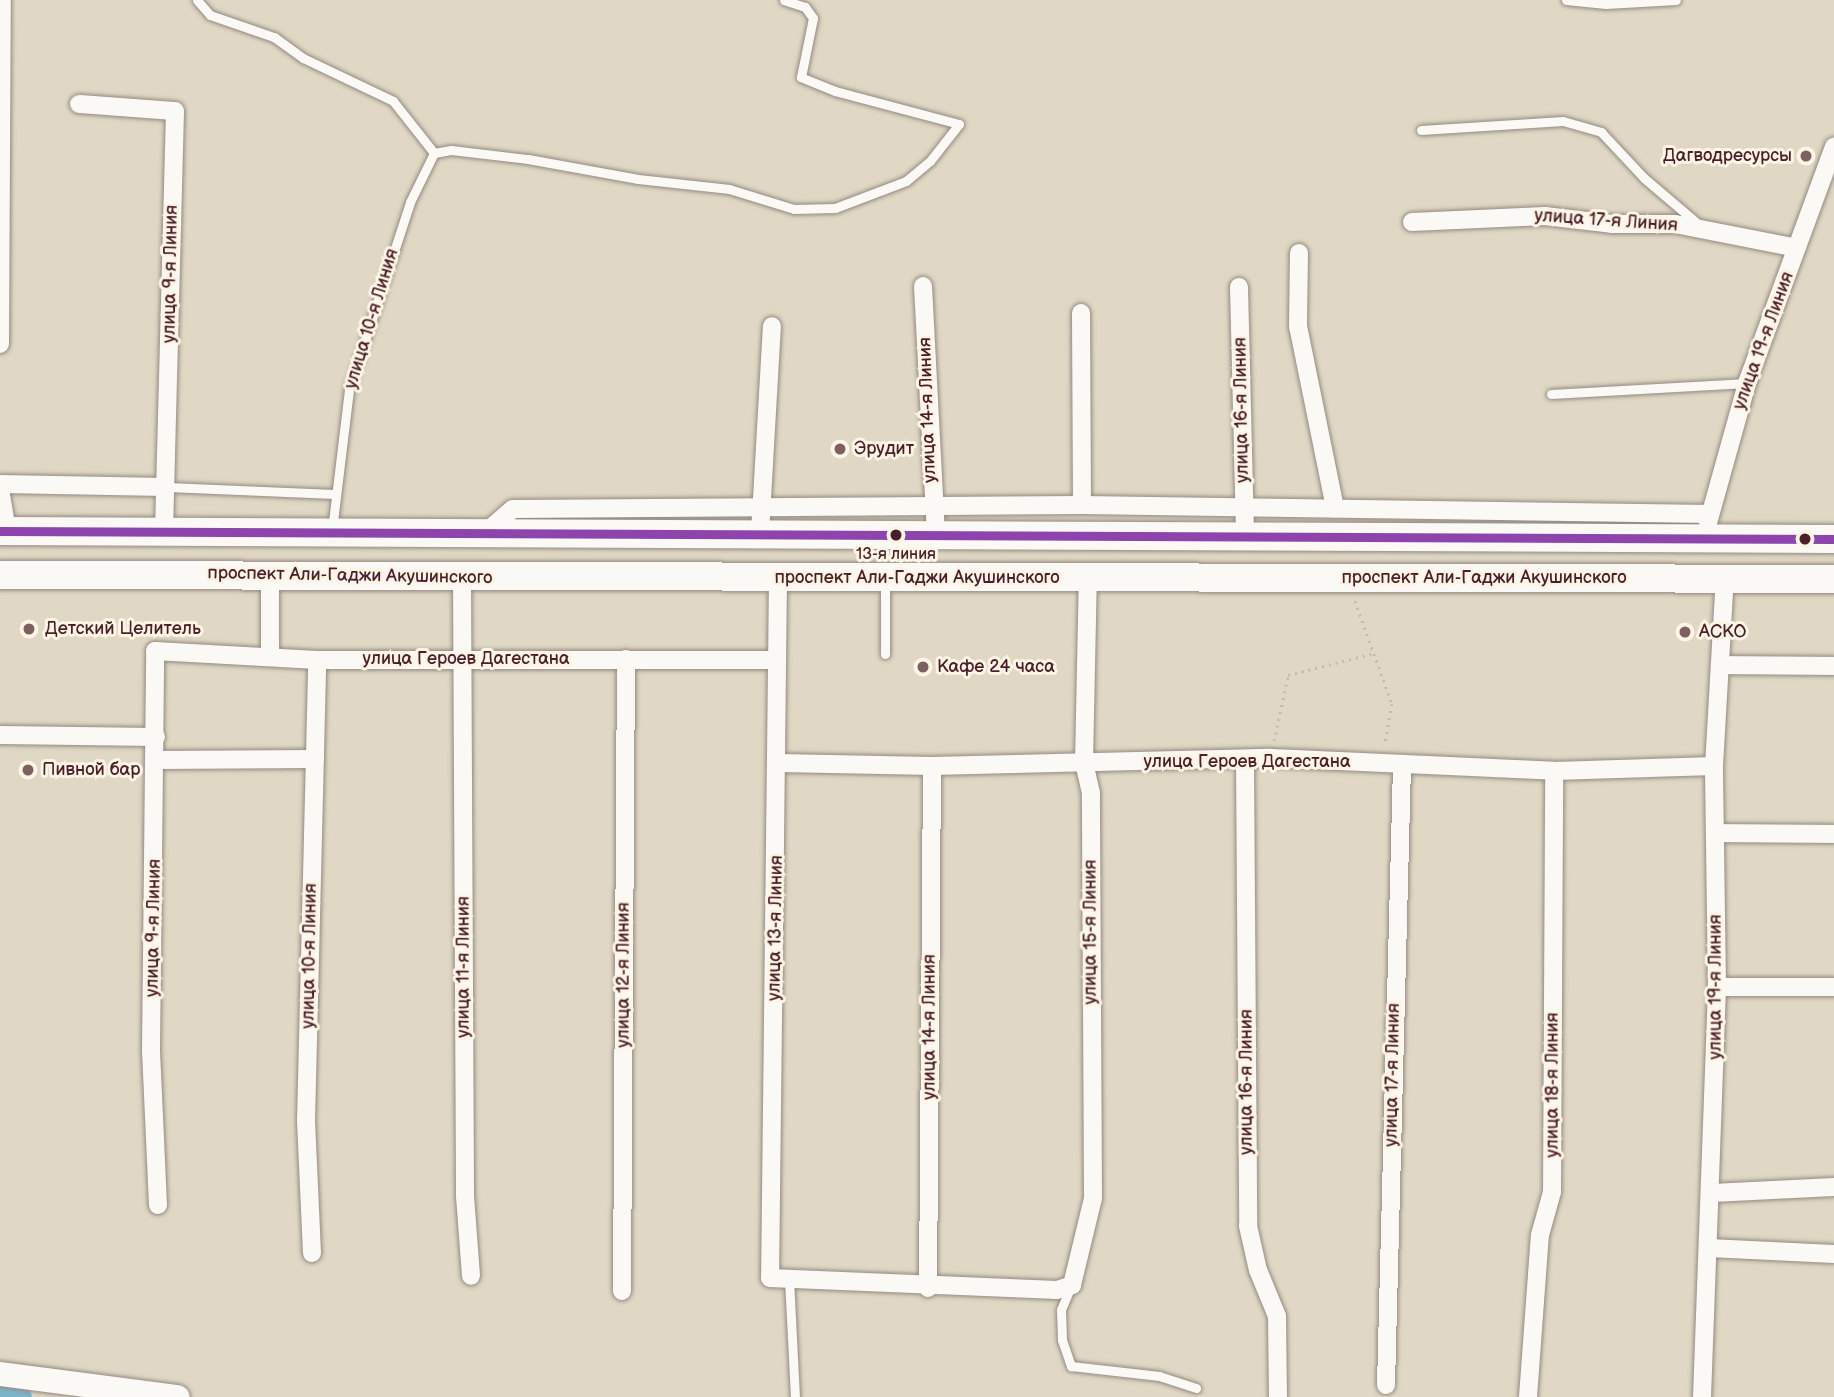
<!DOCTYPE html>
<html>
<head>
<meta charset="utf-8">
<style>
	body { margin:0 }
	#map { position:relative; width:1834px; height:1397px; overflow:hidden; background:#e0d8c4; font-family:"Balsamiq Sans",sans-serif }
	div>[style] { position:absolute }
	.canal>* { height:18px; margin:-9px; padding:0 9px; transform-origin:9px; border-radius:9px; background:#7cb4ca }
	.path>* { height:2.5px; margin-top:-1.25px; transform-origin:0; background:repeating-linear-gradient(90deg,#c1bbb9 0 2px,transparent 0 7px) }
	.roads { filter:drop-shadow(0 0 2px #948981) drop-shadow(0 0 2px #948981) }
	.lane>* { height:9px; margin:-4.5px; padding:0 4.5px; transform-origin:4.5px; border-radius:4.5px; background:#faf9f6 }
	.street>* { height:18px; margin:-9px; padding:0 9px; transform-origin:9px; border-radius:9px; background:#faf9f6 }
	.secondary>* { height:24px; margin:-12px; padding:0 12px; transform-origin:12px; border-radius:12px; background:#faf9f6 }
	.primary>* { height:28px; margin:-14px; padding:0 14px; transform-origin:14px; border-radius:14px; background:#faf9f6 }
	.bus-1>* { height:9px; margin:-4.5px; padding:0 4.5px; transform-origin:4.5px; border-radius:4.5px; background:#8e44ad }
	.dots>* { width:19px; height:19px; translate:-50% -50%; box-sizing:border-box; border:4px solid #fcf5e5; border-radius:50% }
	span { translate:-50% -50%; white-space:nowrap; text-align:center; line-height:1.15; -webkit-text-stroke:6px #fcf5e5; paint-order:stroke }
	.bus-label { font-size:16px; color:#4a1f2b }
	.poi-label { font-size:18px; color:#4a1f2b }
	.right { translate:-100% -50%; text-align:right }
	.left { translate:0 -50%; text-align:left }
	.street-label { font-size:18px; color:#4a1f2b }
</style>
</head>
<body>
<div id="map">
	<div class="canal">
		<div style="left:0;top:1395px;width:23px;rotate:5deg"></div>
	</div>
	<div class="path">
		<div style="left:1355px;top:601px;width:109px;rotate:70.2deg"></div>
		<div style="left:1392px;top:704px;width:42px;rotate:99.7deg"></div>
		<div style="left:1274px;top:741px;width:67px;rotate:-78deg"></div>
		<div style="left:1288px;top:675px;width:86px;rotate:-14.2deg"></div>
	</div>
	<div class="roads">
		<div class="lane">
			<div style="left:197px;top:0;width:20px;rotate:49deg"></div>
			<div style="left:210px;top:15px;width:68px;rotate:19deg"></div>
			<div style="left:274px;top:37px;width:36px;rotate:36deg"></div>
			<div style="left:303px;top:58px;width:100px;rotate:25.5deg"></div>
			<div style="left:393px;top:101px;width:66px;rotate:51.7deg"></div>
			<div style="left:1566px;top:0;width:40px;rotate:5.7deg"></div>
			<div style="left:1606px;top:4px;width:70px;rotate:-3.3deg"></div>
			<div style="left:1421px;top:130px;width:142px;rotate:-3.6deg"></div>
			<div style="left:1563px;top:121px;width:40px;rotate:16deg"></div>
			<div style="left:1601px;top:132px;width:63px;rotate:46.9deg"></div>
			<div style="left:1644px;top:178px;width:71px;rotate:40.4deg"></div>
			<div style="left:434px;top:153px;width:17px;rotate:-10deg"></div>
			<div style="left:451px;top:150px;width:78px;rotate:6.7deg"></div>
			<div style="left:528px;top:159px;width:112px;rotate:10.3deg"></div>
			<div style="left:638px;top:179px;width:92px;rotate:6.3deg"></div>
			<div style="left:729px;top:189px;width:68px;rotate:17.1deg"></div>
			<div style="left:794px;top:209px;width:41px;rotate:-1.4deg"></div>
			<div style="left:835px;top:208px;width:76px;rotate:-20.8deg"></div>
			<div style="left:906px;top:181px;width:31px;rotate:-40deg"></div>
			<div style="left:930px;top:161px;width:47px;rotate:-51.9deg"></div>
			<div style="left:959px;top:124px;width:128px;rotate:-165.1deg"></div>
			<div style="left:835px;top:91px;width:37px;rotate:-158deg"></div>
			<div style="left:801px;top:77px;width:60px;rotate:-78.5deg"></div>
			<div style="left:813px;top:18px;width:14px;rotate:-126deg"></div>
			<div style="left:805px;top:7px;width:22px;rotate:-162deg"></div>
			<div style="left:1551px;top:394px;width:196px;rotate:-3.2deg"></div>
			<div style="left:166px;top:487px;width:170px;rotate:2.4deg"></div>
			<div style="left:332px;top:530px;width:142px;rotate:-83.1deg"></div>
			<div style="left:349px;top:389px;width:197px;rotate:-71.9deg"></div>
			<div style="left:410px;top:202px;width:55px;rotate:-63.9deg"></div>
			<div style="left:885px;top:654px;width:74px;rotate:-90deg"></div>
			<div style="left:789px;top:1279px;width:118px;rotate:87.1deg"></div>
			<div style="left:1071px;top:1286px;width:26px;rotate:113deg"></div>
			<div style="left:1061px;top:1310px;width:30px;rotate:88deg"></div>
			<div style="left:1062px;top:1340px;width:28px;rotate:71deg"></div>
			<div style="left:1071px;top:1366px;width:89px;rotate:6.5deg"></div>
			<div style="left:1159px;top:1376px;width:39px;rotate:18deg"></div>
		</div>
		<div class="street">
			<div style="left:79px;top:104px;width:96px;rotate:4.2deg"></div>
			<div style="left:175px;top:111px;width:423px;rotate:91.5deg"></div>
			<div style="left:1412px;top:222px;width:133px;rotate:-2.6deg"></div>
			<div style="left:1545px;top:216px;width:67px;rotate:6.8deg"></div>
			<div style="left:1612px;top:224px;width:63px"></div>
			<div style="left:1675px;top:224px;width:124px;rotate:11.1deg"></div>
			<div style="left:1299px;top:253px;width:73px;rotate:90.8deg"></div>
			<div style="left:1298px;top:326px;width:186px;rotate:78.5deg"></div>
			<div style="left:923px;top:286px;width:247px;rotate:87deg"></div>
			<div style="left:1239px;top:287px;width:247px;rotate:88.6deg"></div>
			<div style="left:1081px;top:313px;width:192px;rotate:89.7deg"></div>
			<div style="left:0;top:344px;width:344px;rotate:-89.7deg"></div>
			<div style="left:0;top:484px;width:166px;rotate:1deg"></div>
			<div style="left:0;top:489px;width:43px;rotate:80.5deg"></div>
			<div style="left:1708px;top:523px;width:145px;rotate:-74.4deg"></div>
			<div style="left:1747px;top:383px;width:252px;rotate:-69.8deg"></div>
			<div style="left:760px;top:533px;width:207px;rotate:-86.7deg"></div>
			<div style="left:484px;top:534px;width:38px;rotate:-41deg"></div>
			<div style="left:513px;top:509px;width:569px;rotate:-0.4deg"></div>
			<div style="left:1082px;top:505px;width:628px;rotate:0.82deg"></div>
			<div style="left:462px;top:578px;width:618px;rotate:89.72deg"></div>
			<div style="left:465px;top:1196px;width:80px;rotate:85.7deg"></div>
			<div style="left:778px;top:578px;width:700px;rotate:90.65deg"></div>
			<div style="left:770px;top:1278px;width:287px;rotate:2.4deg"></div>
			<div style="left:1057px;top:1290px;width:16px;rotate:-18deg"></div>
			<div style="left:1072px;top:1285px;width:89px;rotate:-76.4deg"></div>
			<div style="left:1093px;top:1198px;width:405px;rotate:-90.3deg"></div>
			<div style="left:1091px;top:793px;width:32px;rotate:-103deg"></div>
			<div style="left:1084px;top:762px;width:184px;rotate:-88.8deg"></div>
			<div style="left:270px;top:656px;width:81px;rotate:-90deg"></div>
			<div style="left:1721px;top:665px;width:113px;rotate:0.5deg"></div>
			<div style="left:0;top:735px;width:156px;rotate:0.7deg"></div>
			<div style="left:157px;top:760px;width:158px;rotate:-0.4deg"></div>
			<div style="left:1245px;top:761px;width:465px;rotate:89.6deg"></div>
			<div style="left:1248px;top:1226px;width:45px;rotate:77.2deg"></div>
			<div style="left:1258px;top:1270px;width:50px;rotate:67.6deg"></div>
			<div style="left:1277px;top:1316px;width:81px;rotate:89.3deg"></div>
			<div style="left:779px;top:763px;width:153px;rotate:1.1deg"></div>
			<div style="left:932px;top:766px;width:339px;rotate:-1.4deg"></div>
			<div style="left:1271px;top:758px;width:283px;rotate:2.6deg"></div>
			<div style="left:1554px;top:771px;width:160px;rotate:-1.8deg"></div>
			<div style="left:1716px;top:833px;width:118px;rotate:0.5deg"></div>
			<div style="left:1717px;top:987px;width:117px"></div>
			<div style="left:1712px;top:1193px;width:122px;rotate:-2.8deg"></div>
			<div style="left:158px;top:1205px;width:154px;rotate:-92.6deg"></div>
			<div style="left:151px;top:1051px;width:400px;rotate:-89.4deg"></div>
			<div style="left:155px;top:651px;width:162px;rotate:3.2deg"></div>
			<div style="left:317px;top:660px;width:460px"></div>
			<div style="left:1709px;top:1248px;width:125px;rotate:2.7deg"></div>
			<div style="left:312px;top:1253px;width:131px;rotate:-92.6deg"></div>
			<div style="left:306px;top:1122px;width:462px;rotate:-88.6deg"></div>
			<div style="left:928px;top:1288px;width:522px;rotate:-89.56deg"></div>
			<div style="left:622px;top:1291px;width:632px;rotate:-89.64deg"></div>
			<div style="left:1386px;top:1385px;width:620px;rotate:-88.52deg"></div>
			<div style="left:1528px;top:1397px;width:162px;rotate:-85.8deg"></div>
			<div style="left:1540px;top:1235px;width:45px;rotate:-74.4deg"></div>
			<div style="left:1552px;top:1192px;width:421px;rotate:-89.7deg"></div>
			<div style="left:1702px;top:1397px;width:410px;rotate:-87.9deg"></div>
			<div style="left:1717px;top:987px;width:221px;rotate:-90.8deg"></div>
			<div style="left:1714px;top:766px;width:190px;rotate:-86.7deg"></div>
		</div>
		<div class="secondary">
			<div style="left:0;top:1374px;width:179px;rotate:7.4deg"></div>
		</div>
		<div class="primary">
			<div style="left:0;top:531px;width:1834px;rotate:0.25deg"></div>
			<div style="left:0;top:575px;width:1834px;rotate:0.12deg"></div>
		</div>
	</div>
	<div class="bus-1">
		<div style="left:0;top:531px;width:1834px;rotate:0.25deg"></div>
	</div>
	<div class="dots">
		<div style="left:1806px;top:156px;background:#7e6061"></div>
		<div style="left:840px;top:449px;background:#7e6061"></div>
		<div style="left:896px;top:535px;background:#4a1f2b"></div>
		<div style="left:1805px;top:539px;background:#4a1f2b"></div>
		<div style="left:29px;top:629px;background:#7e6061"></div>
		<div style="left:1685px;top:632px;background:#7e6061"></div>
		<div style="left:923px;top:667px;background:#7e6061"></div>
		<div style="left:28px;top:770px;background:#7e6061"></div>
	</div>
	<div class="bus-label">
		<span style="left:896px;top:555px">13-я линия</span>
	</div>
	<div class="poi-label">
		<span class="right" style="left:1792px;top:156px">Дагводресурсы</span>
		<span class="left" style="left:854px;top:449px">Эрудит</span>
		<span class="left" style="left:45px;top:629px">Детский Целитель</span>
		<span class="left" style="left:1699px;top:632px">АСКО</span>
		<span class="left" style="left:937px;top:667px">Кафе 24 часа</span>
		<span class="left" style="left:42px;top:770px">Пивной бар</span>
	</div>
	<div class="street-label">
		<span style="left:1606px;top:221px;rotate:4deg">улица 17-я Линия</span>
		<span style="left:171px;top:274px;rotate:-89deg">улица 9-я Линия</span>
		<span style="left:372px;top:319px;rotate:-73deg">улица 10-я Линия</span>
		<span style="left:1764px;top:341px;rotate:-70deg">улица 19-я Линия</span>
		<span style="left:928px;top:410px;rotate:-92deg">улица 14-я Линия</span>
		<span style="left:1242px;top:410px;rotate:-91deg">улица 16-я Линия</span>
		<span style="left:350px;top:576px;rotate:1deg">проспект Али-Гаджи Акушинского</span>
		<span style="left:917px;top:578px">проспект Али-Гаджи Акушинского</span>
		<span style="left:1484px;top:578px">проспект Али-Гаджи Акушинского</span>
		<span style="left:466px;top:659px">улица Героев Дагестана</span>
		<span style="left:1247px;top:762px">улица Героев Дагестана</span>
		<span style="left:154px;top:928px;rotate:-89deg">улица 9-я Линия</span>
		<span style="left:776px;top:928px;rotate:-89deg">улица 13-я Линия</span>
		<span style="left:1091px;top:932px;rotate:-90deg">улица 15-я Линия</span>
		<span style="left:310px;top:956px;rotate:-89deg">улица 10-я Линия</span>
		<span style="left:464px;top:967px;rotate:-90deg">улица 11-я Линия</span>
		<span style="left:624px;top:975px;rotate:-90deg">улица 12-я Линия</span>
		<span style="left:1716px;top:987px;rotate:-90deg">улица 19-я Линия</span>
		<span style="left:930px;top:1027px;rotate:-90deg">улица 14-я Линия</span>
		<span style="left:1393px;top:1075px;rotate:-89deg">улица 17-я Линия</span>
		<span style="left:1247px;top:1082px;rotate:-90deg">улица 16-я Линия</span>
		<span style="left:1553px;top:1085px;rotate:-90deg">улица 18-я Линия</span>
	</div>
</div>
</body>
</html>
